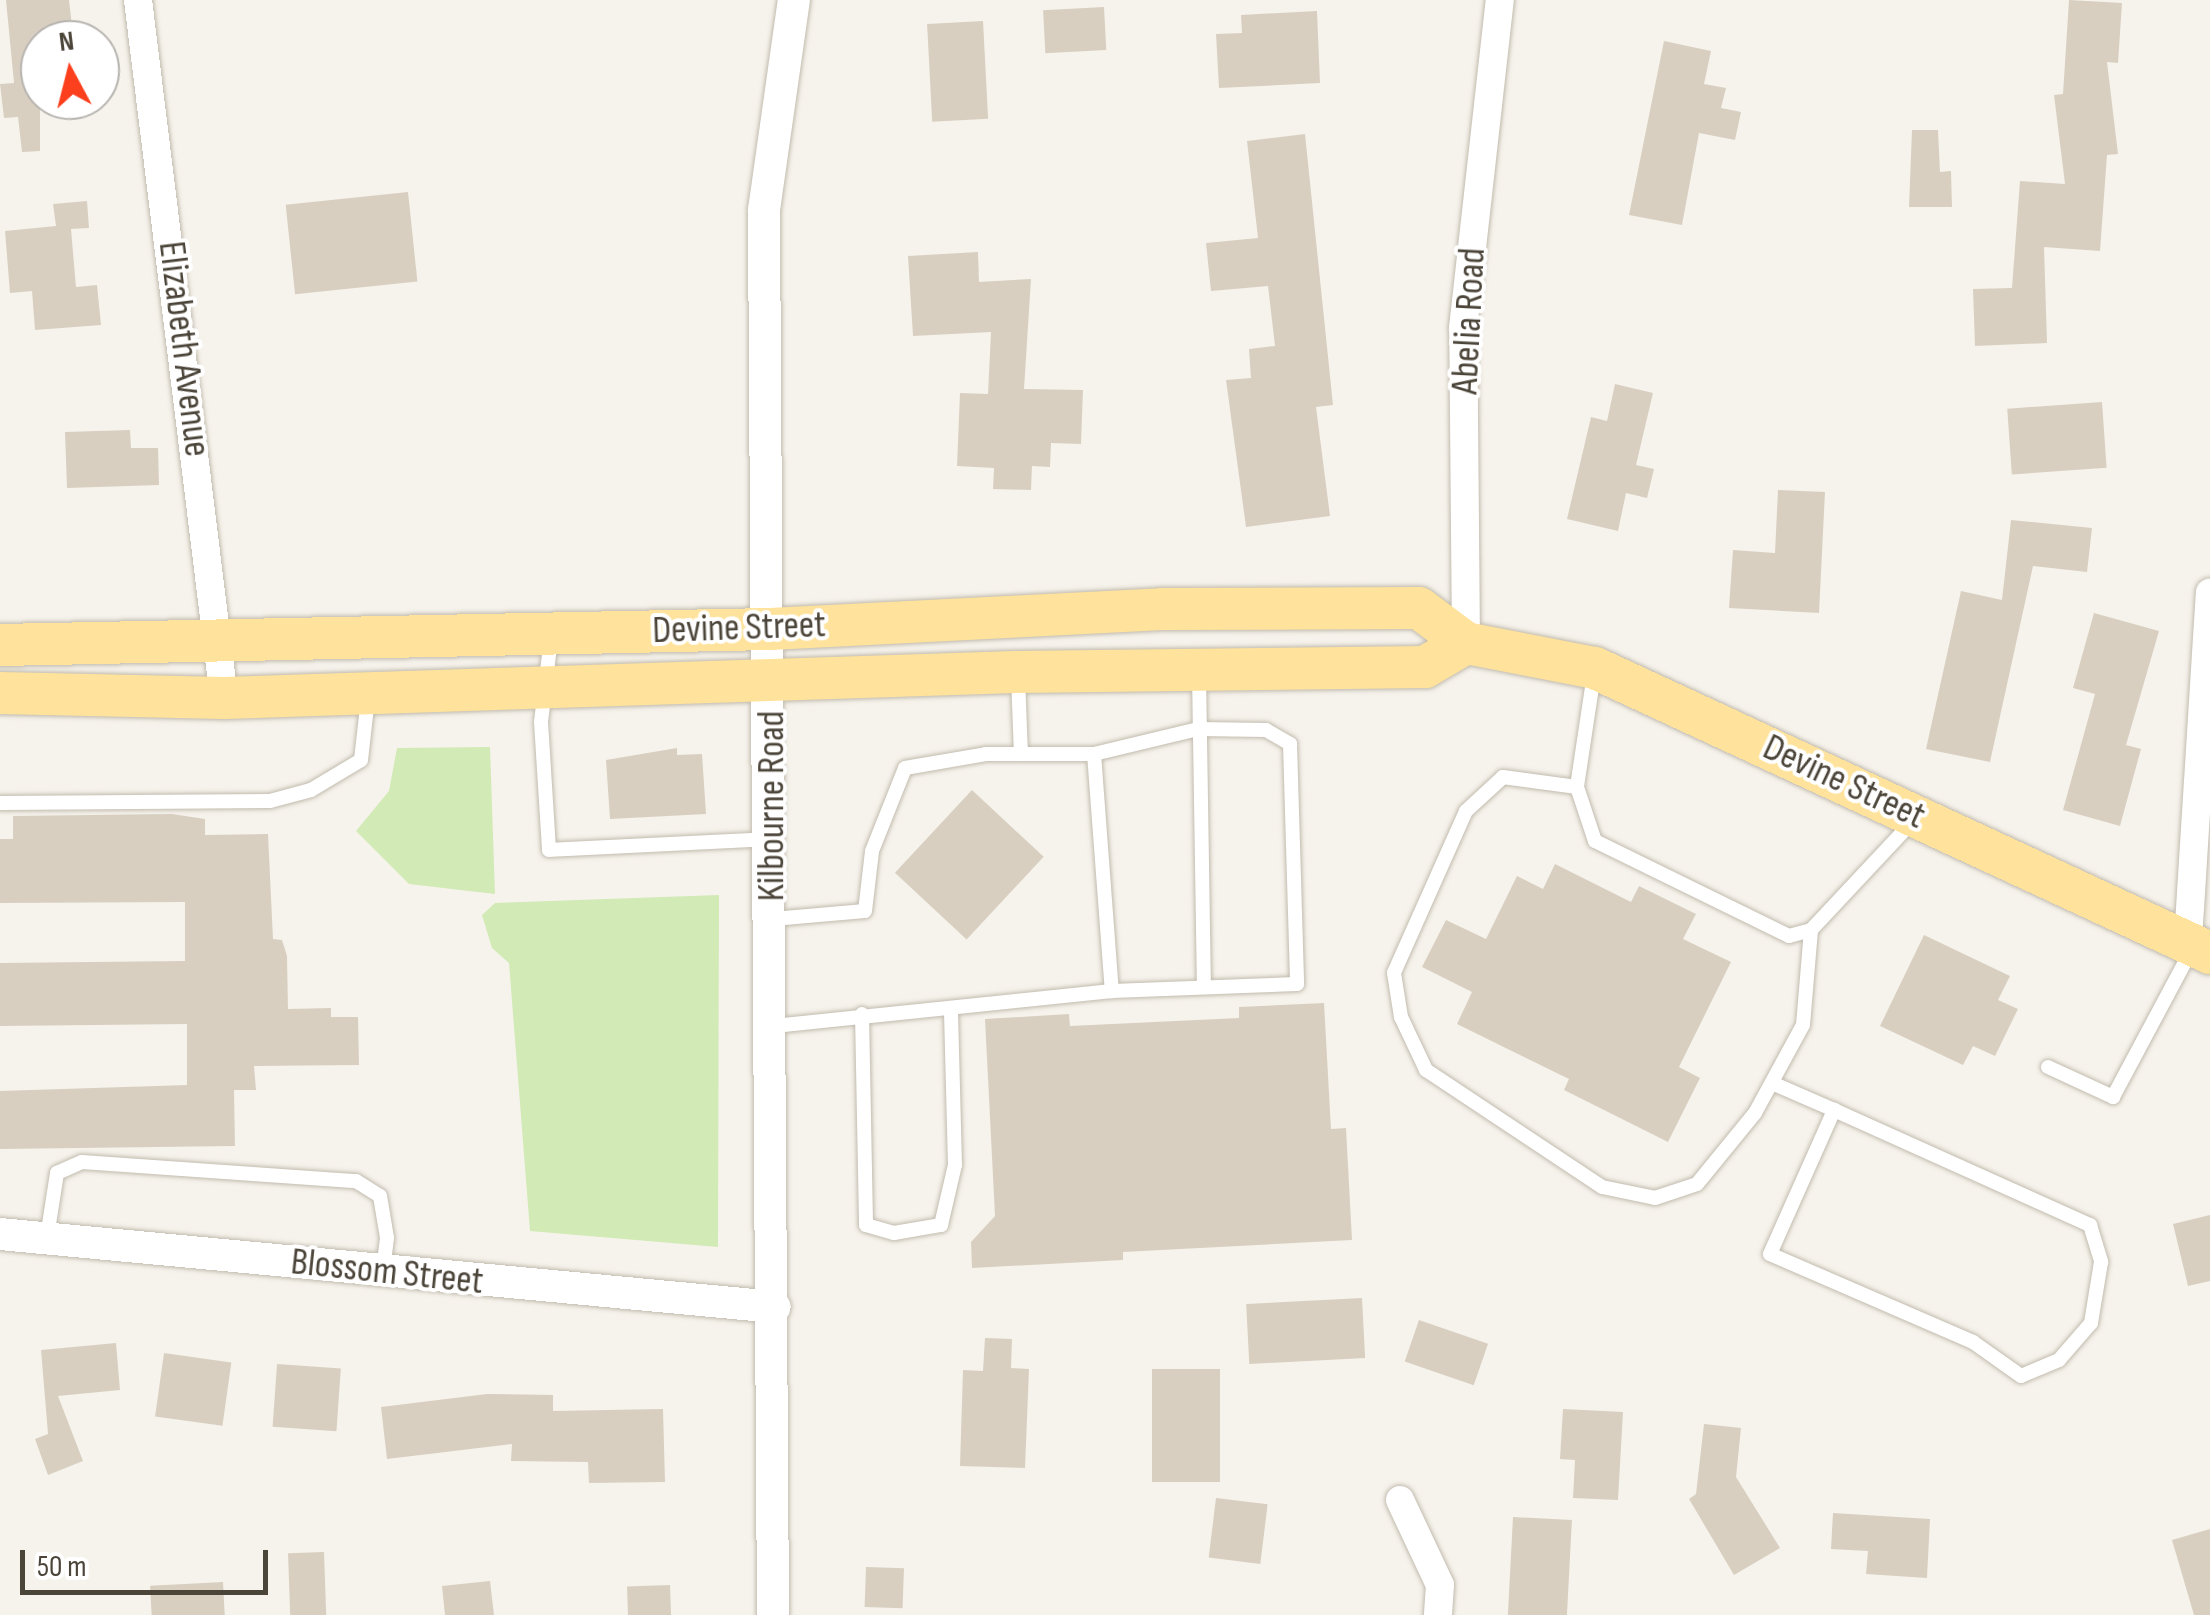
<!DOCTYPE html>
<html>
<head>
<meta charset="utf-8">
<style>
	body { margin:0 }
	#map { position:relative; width:2210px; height:1615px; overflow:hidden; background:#f6f3ec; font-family:"Sofia Sans Condensed",sans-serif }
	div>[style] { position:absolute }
	.green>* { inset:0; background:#d2eab5 }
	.building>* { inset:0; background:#d8cfc1; transform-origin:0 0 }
	.roads { filter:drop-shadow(0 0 2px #c2bbae) drop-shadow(0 0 2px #c2bbae) }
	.service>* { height:14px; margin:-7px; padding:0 7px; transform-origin:7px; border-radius:7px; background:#fff }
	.minor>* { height:28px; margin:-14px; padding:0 14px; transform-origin:14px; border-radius:14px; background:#fff }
	.tertiary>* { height:32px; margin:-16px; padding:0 16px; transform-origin:16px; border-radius:16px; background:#fff }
	.primary>* { height:42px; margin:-21px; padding:0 21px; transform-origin:21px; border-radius:21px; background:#ffe39c }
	span { translate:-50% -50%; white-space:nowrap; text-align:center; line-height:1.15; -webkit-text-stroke:8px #fff; paint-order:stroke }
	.street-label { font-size:38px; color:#4b4439 }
	.north { position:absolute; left:20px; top:20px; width:100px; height:100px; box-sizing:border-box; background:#fff; border:2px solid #b7b4b0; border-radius:50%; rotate:353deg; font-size:28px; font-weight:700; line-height:40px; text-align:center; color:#4b4439 }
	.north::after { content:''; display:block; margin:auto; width:35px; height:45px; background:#fc3f1d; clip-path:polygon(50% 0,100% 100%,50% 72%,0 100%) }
	.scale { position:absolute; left:20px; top:1550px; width:248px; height:45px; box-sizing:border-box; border:5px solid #4b4439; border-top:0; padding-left:12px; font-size:30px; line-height:35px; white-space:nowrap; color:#4b4439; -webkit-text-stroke:8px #fff; paint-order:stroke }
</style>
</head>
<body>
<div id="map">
	<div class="green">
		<div style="clip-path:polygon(490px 747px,495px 894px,409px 884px,356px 831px,389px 791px,397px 748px)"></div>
		<div style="clip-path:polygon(719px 895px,718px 1247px,530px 1231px,509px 963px,492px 948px,482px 915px,495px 903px)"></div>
	</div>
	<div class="building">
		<div style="clip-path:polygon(6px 0,69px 0,72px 26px,52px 28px,54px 40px,40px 40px,40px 151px,22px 152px,18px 117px,4px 118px,0 84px,14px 83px)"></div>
		<div style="clip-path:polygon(2069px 0,2122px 3px,2118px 63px,2107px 62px,2118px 154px,2107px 155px,2100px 251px,2044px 247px,2047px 343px,1975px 346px,1973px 289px,2012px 288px,2020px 181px,2065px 184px,2054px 95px,2063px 94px)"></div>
		<div style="left:1104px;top:7px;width:43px;height:61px;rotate:87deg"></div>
		<div style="clip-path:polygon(1317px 11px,1320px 83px,1219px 88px,1216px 34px,1242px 33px,1241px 15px)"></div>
		<div style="left:983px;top:21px;width:98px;height:56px;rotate:87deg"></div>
		<div style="clip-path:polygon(1664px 41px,1711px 51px,1704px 84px,1726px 88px,1721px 108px,1741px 112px,1735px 140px,1699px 133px,1682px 225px,1629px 215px)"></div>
		<div style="clip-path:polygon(1912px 130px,1938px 130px,1940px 172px,1951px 171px,1952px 207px,1909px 207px)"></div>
		<div style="clip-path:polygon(1305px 134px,1333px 405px,1316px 407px,1330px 516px,1246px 527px,1226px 380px,1251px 378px,1249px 349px,1275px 346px,1268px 286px,1211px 291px,1206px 243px,1258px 238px,1247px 141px)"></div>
		<div style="left:408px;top:192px;width:90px;height:123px;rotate:84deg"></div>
		<div style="clip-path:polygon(87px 201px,89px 228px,71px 229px,76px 287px,97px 285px,101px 325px,35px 330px,32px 291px,10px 293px,5px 231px,56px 226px,53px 204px)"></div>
		<div style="clip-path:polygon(978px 252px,979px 282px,1031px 279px,1024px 389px,1083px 390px,1081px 444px,1051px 443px,1050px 467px,1032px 466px,1031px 490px,993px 489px,994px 468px,957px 466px,960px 393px,988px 394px,991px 332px,913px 336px,908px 256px)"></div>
		<div style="clip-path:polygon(1615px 384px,1653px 393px,1636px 465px,1654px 469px,1647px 498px,1626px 493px,1618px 531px,1567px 519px,1591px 417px,1607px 421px)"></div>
		<div style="left:2102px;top:402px;width:66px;height:95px;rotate:86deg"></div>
		<div style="clip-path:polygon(130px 430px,131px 448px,158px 448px,159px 485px,67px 488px,65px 432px)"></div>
		<div style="clip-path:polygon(1778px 490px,1825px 492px,1819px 613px,1729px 608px,1733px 550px,1775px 553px)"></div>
		<div style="clip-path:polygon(2011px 520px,2092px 528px,2087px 572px,2033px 566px,1990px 762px,1926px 749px,1961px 591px,2002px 600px)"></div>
		<div style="clip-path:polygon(2094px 613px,2159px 631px,2126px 745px,2141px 749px,2120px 826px,2063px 810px,2095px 694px,2073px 688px)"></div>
		<div style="clip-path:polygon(677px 748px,677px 755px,702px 754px,706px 814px,610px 819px,606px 760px)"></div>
		<div style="left:972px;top:790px;width:98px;height:113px;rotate:43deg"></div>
		<div style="clip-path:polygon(172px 814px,205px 819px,205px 835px,268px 834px,273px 939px,282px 940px,287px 956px,288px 1009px,331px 1008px,331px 1017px,358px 1017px,359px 1065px,254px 1066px,256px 1090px,234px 1090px,235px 1146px,0 1149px,0 1091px,187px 1085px,187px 1024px,0 1026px,0 963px,185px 961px,185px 902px,0 903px,0 839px,13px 839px,13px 816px)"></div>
		<div style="clip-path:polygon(1555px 864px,1631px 902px,1639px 886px,1696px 914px,1683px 939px,1731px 962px,1679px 1067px,1700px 1078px,1668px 1142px,1564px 1090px,1569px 1079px,1457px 1024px,1472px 992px,1422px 967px,1446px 920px,1486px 939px,1517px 876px,1543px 889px)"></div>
		<div style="clip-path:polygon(1924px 935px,2010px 976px,1998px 1000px,2018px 1009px,1995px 1056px,1973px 1046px,1963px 1065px,1880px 1026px)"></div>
		<div style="clip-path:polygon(1324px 1003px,1331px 1129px,1346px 1128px,1352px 1240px,1123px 1252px,1123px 1260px,972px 1268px,971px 1242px,995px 1216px,985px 1019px,1069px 1014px,1070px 1026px,1239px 1018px,1239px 1007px)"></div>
		<div style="clip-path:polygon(2210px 1215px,2210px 1281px,2188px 1286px,2173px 1224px)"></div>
		<div style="left:1362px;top:1298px;width:60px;height:116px;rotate:87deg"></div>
		<div style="left:1419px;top:1320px;width:73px;height:44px;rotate:19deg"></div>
		<div style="clip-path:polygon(985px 1338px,1012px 1339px,1011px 1368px,1029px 1369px,1025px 1468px,960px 1466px,963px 1370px,983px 1371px)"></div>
		<div style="clip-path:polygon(116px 1343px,120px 1390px,58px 1396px,83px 1461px,48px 1475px,35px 1439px,48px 1434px,41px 1350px)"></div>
		<div style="left:164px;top:1353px;width:68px;height:64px;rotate:8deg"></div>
		<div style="left:277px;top:1364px;width:64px;height:63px;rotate:4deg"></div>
		<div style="left:1152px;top:1369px;width:68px;height:113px"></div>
		<div style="clip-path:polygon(487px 1394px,553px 1395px,553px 1411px,663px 1409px,665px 1482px,589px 1483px,588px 1462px,511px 1461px,512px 1444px,387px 1459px,381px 1407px)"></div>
		<div style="clip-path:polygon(1563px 1409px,1623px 1412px,1618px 1500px,1573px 1498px,1575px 1460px,1560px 1459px)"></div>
		<div style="clip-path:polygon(1704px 1424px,1741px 1428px,1736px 1477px,1780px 1548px,1734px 1575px,1689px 1499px,1696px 1494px)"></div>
		<div style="left:1216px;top:1498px;width:52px;height:60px;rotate:7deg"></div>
		<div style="clip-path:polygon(1833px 1513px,1930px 1519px,1927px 1578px,1866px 1574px,1868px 1551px,1831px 1549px)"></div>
		<div style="left:1513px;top:1517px;width:59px;height:98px;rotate:3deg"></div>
		<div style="clip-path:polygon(2210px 1529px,2210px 1615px,2194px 1615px,2172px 1540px)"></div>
		<div style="left:324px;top:1552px;width:63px;height:36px;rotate:88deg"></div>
		<div style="left:866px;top:1567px;width:38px;height:40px;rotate:2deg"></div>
		<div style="clip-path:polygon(490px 1581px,494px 1615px,445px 1615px,442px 1586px)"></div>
		<div style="left:223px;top:1582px;width:33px;height:73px;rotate:87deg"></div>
		<div style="left:670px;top:1585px;width:30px;height:43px;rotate:88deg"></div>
	</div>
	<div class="roads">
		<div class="service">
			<div style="left:551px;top:638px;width:85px;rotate:96.8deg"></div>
			<div style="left:541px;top:722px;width:128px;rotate:86.4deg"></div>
			<div style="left:549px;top:850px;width:221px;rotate:-2.8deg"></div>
			<div style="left:1199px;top:673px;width:311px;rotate:89.1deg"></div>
			<div style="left:1594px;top:674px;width:114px;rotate:98.6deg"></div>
			<div style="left:1577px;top:787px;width:57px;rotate:71.6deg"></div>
			<div style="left:1595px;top:841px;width:216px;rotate:26.1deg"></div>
			<div style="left:1789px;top:936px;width:23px;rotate:-15deg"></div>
			<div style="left:1811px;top:930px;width:148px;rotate:-46.9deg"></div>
			<div style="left:1018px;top:677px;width:77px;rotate:87.8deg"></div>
			<div style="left:1094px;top:754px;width:238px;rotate:85.7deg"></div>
			<div style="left:1577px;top:787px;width:75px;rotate:-172.3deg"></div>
			<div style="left:1503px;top:777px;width:50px;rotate:137.4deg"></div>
			<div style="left:1466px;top:811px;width:177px;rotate:114deg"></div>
			<div style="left:1394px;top:973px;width:45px;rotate:81deg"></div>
			<div style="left:1401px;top:1017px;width:59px;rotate:64.7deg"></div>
			<div style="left:1426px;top:1070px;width:211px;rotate:33.6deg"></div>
			<div style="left:1602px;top:1187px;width:54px;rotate:11.7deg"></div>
			<div style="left:1655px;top:1198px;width:44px;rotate:-18.4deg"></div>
			<div style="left:1697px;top:1184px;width:92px;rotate:-50.8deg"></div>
			<div style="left:1755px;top:1113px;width:100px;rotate:-61.4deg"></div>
			<div style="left:1803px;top:1025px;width:95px;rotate:-85.2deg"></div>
			<div style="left:0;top:803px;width:270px;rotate:-0.4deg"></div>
			<div style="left:270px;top:801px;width:42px;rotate:-15deg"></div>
			<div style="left:311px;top:790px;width:58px;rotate:-31deg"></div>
			<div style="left:361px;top:760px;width:62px;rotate:-83.6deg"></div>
			<div style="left:773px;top:919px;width:92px;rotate:-5deg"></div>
			<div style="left:865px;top:911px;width:60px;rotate:-83.3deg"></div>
			<div style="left:872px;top:851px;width:89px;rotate:-68.3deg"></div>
			<div style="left:905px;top:768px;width:82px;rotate:-9.8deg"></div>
			<div style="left:986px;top:754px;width:108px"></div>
			<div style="left:1094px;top:754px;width:107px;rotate:-13.5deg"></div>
			<div style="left:1198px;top:729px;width:68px;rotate:0.8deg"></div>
			<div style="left:1266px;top:730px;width:28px;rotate:30deg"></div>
			<div style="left:1290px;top:744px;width:240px;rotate:88.3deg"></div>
			<div style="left:1297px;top:984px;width:185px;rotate:177.8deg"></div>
			<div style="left:1112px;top:991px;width:340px;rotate:174.1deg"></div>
			<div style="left:862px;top:1014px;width:211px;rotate:88.9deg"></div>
			<div style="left:866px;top:1225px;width:29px;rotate:16deg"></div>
			<div style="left:894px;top:1233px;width:48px;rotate:-9.7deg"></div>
			<div style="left:941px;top:1225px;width:62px;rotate:-76.9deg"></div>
			<div style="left:955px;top:1165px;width:156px;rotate:-91.5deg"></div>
			<div style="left:2048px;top:1067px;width:72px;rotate:24.8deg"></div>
			<div style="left:2113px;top:1097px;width:168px;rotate:-61.9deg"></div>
			<div style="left:1772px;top:1083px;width:68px;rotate:23.5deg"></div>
			<div style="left:1834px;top:1110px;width:281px;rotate:24.2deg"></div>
			<div style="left:2090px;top:1225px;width:39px;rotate:73deg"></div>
			<div style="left:2101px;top:1262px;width:62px;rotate:99.3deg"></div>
			<div style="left:2091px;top:1323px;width:49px;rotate:130.9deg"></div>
			<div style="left:2059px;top:1360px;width:41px;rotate:157.2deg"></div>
			<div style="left:2021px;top:1376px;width:59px;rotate:-144.7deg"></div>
			<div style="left:1973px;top:1342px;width:221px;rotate:-156.6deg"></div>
			<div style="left:1770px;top:1254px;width:158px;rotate:-66deg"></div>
			<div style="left:47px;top:1237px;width:65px;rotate:-81.1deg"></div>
			<div style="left:57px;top:1173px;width:27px;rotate:-24deg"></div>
			<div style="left:82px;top:1162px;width:275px;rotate:4deg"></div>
			<div style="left:356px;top:1181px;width:28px;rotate:32deg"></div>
			<div style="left:380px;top:1196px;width:43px;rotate:80.5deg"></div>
			<div style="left:387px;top:1238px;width:34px;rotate:97deg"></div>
		</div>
		<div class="minor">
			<div style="left:138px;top:0;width:703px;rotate:82.98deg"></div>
			<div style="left:1466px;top:643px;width:315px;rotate:-90.5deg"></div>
			<div style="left:1463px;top:328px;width:330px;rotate:-83.6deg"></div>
			<div style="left:2188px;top:940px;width:348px;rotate:-86.4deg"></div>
			<div style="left:1400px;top:1500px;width:94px;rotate:64.8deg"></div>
			<div style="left:1440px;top:1585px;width:30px;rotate:94deg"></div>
		</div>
		<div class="tertiary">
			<div style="left:0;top:1234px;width:778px;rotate:5.38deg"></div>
			<div style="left:773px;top:1615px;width:1405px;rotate:-90.37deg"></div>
			<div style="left:764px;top:210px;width:212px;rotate:-81.9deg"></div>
		</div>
		<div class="primary">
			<div style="left:0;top:645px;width:770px;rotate:-1.19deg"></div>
			<div style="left:770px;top:629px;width:393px;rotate:-2.9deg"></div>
			<div style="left:1162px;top:609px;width:257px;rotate:-0.2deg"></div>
			<div style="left:1419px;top:608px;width:59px;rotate:36.7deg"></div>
			<div style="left:1466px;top:643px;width:131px;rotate:11deg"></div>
			<div style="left:1595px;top:668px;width:678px;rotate:24.86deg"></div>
			<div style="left:0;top:693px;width:224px;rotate:1.3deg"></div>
			<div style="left:224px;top:698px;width:793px;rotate:-1.88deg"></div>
			<div style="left:1017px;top:672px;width:408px;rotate:-0.7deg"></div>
			<div style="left:1425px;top:667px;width:48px;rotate:-30.3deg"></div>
		</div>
	</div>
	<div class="street-label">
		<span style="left:1469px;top:321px;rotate:-87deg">Abelia Road</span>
		<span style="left:184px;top:349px;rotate:83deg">Elizabeth Avenue</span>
		<span style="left:739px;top:628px;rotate:-2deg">Devine Street</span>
		<span style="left:1844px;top:782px;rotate:25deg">Devine Street</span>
		<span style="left:772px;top:806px;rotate:-90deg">Kilbourne Road</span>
		<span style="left:387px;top:1272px;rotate:6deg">Blossom Street</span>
	</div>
	<div class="north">N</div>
	<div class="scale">50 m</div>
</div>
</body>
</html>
